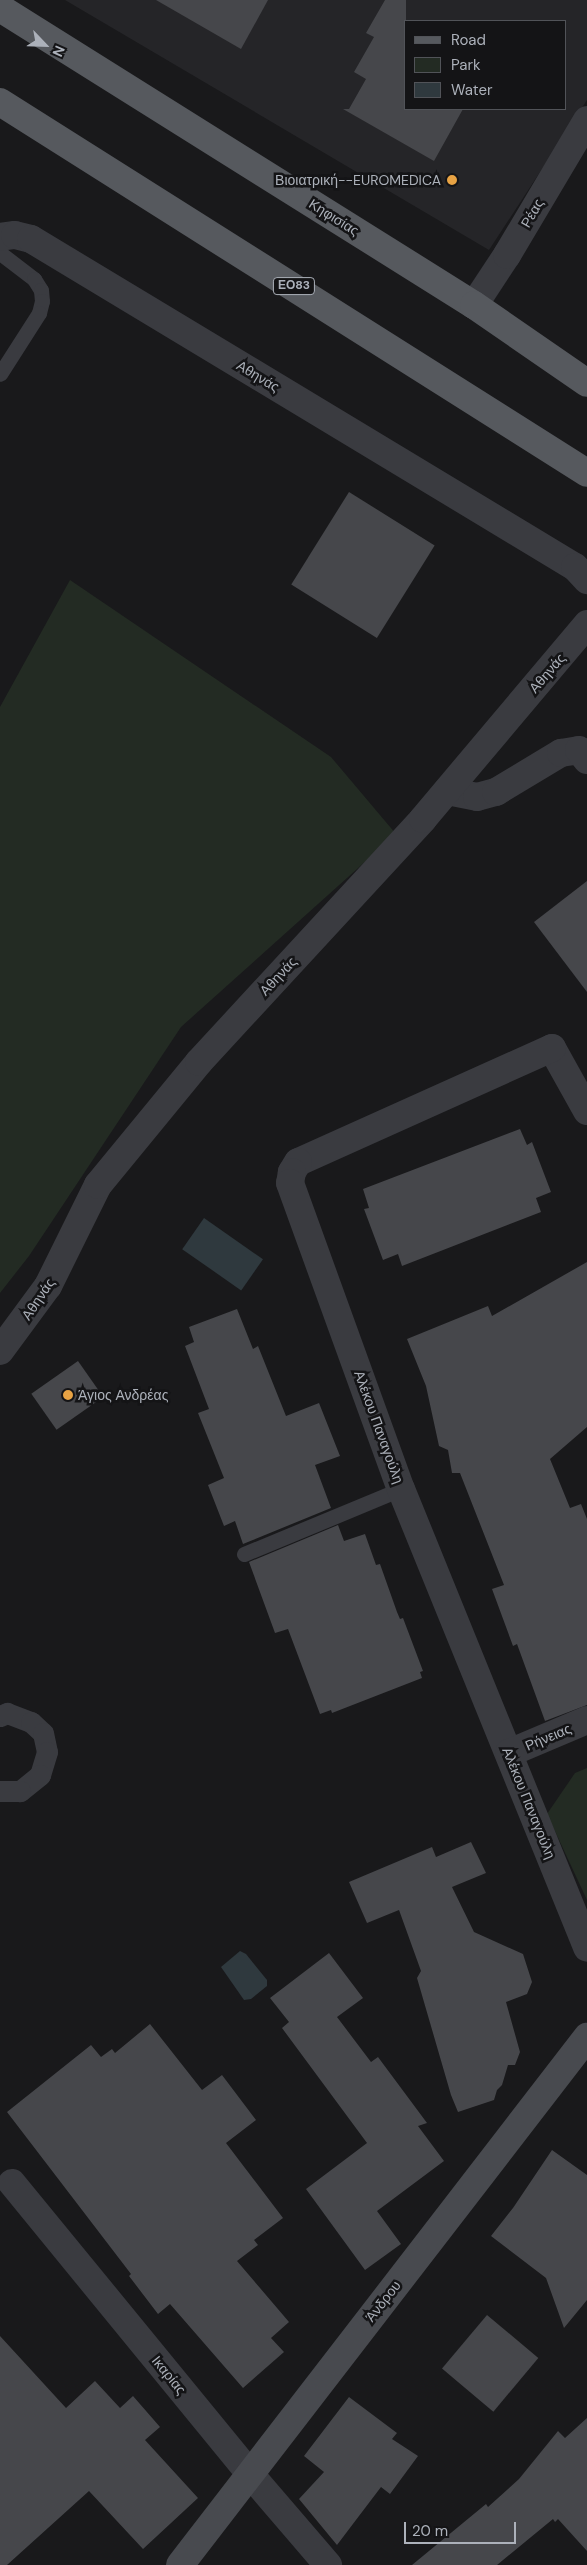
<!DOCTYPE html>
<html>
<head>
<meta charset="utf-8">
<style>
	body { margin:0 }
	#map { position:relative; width:587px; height:2565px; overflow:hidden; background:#19191b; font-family:"DM Sans",sans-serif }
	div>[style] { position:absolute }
	.built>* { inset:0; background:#252528 }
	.green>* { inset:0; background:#232b23 }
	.water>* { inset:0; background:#2f393e; transform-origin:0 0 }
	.building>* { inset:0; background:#46474b; transform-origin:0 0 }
	.service>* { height:15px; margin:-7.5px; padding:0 7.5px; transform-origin:7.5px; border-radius:7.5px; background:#3a3b40 }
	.pedestrian>* { height:21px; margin:-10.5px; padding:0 10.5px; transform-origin:10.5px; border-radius:10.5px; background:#3a3b40 }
	.minor>* { height:28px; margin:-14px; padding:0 14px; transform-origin:14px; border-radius:14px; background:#3a3b40 }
	.secondary>* { height:28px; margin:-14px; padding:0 14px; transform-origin:14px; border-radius:14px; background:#484a4f }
	.primary>* { height:28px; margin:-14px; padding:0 14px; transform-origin:14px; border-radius:14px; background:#56595e }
	.dots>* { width:14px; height:14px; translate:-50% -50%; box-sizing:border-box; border:2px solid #141416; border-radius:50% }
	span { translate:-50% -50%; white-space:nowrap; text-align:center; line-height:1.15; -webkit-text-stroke:5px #141416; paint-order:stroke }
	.shield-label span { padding:1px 4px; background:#141416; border:1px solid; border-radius:4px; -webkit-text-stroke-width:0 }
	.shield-label { font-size:12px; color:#acb1ba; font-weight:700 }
	.poi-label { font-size:14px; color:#acb1ba }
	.right { translate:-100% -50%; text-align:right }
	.left { translate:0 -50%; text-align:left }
	.street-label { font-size:14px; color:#acb1ba }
	.legend { position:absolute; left:404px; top:20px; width:162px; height:90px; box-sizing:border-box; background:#141416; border:1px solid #515358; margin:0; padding:6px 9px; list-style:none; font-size:15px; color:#acb1ba }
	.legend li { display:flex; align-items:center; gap:10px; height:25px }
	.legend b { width:25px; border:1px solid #515358 }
	.north { position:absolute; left:20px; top:20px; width:50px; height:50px; -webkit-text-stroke:4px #141416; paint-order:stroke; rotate:114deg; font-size:14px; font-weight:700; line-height:20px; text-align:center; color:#acb1ba }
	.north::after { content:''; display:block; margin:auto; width:18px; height:22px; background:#acb1ba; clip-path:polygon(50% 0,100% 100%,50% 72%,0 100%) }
	.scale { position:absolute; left:404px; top:2522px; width:112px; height:22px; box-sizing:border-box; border:2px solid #acb1ba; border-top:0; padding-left:6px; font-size:15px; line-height:18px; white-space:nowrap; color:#acb1ba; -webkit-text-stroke:4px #141416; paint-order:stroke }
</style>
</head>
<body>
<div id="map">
	<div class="built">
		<div style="clip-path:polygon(evenodd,65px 0,587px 0,587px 100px,489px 250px,65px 0,406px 21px,566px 21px,566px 109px,406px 109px,406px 21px)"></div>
	</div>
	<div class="green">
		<div style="clip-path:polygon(70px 580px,331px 757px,396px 834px,181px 1027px,29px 1256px,0 1293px,0 707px)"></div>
		<div style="clip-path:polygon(587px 1768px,587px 1900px,547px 1814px,575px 1773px)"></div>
	</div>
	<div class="water">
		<div style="left:204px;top:1218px;width:72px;height:38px;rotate:35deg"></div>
		<div style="clip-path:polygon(240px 1951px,246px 1954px,267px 1980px,267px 1986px,251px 1999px,244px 2000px,221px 1967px)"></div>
	</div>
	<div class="building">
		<div style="clip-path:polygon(156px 0,268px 0,241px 49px)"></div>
		<div style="clip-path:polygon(385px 0,406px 0,406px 109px,463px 109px,434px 161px,343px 109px,349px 109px,366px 79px,354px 72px,374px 37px,366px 33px)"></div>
		<div style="left:349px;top:492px;width:101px;height:109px;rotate:32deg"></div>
		<div style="clip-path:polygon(587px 881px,587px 992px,534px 922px)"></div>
		<div style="clip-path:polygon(520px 1129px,527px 1145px,532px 1142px,551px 1192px,536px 1198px,541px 1212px,402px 1266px,398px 1254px,383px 1260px,364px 1209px,369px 1208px,363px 1189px)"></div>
		<div style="clip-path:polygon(587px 1262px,587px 1427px,550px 1459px,570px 1508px,581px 1504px,587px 1519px,587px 1705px,545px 1721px,517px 1644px,513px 1646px,492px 1589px,504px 1585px,460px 1473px,452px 1473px,448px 1450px,439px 1446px,426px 1386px,407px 1339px,488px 1306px,492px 1316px)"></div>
		<div style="clip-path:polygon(237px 1309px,253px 1349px,258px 1346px,286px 1416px,319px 1403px,340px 1456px,315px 1465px,331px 1508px,243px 1544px,235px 1521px,224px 1526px,208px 1485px,224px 1478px,198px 1413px,209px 1409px,185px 1346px,194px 1342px,189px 1327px)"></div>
		<div style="left:78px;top:1361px;width:44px;height:57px;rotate:55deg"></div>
		<div style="clip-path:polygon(338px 1525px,344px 1541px,365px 1534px,376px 1565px,380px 1564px,397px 1612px,400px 1619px,403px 1618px,423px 1671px,420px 1672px,422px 1678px,332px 1713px,331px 1710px,320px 1714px,288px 1629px,275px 1633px,249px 1562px)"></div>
		<div style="clip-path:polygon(471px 1842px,486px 1873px,452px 1887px,474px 1932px,523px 1954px,532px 1982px,527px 1994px,506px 2002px,520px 2052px,515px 2065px,508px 2065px,502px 2085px,497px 2090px,494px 2100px,458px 2112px,451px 2095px,417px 1978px,421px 1971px,399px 1910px,367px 1923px,349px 1882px,432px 1847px,436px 1857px)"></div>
		<div style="clip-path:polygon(329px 1953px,363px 1998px,337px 2017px,371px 2062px,378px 2057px,427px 2123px,418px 2126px,444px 2161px,377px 2211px,401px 2244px,365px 2270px,306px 2189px,367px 2143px,282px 2028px,289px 2022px,270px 1998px)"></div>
		<div style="clip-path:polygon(150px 2024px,202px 2090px,222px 2075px,256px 2120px,226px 2143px,283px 2218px,254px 2240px,258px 2245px,237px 2261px,289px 2322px,271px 2338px,284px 2352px,243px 2388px,170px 2304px,158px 2314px,129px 2276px,131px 2274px,7px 2112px,91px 2045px,101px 2057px,112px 2049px,115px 2053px)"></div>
		<div style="clip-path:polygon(552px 2150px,587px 2175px,587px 2300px,564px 2328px,546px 2278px,491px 2236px,513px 2208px)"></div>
		<div style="left:487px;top:2315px;width:67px;height:70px;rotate:40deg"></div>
		<div style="clip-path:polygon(0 2336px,66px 2408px,95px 2381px,120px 2408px,133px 2396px,160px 2427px,145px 2440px,198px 2498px,143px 2549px,89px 2491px,7px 2565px,0 2565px)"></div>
		<div style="clip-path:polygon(349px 2397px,397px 2433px,392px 2439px,418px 2456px,390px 2494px,381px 2487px,337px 2545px,299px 2499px,324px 2472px,304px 2456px)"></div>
		<div style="clip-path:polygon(587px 2418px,587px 2551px,558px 2519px,555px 2522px,553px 2519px,497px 2565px,412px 2565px,486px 2504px,488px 2507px,519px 2479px,558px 2431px,565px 2438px)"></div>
	</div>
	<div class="service">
		<div style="left:0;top:253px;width:43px;rotate:37.4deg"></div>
		<div style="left:34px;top:279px;width:13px;rotate:58deg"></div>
		<div style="left:41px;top:290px;width:11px;rotate:85deg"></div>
		<div style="left:42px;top:301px;width:12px;rotate:104deg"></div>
		<div style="left:39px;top:313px;width:72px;rotate:122.6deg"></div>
		<div style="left:244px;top:1554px;width:170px;rotate:-22.5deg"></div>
	</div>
	<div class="pedestrian">
		<div style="left:0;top:1716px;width:8px;rotate:-23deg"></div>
		<div style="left:7px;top:1713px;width:26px;rotate:21deg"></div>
		<div style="left:31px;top:1722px;width:16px;rotate:43deg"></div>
		<div style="left:43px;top:1733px;width:19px;rotate:78deg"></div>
		<div style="left:47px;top:1752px;width:24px;rotate:107deg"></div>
		<div style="left:40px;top:1775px;width:26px;rotate:141deg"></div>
		<div style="left:20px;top:1791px;width:20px;rotate:180deg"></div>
	</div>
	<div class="minor">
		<div style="left:0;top:237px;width:15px;rotate:-8deg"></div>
		<div style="left:15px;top:235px;width:16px;rotate:14deg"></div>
		<div style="left:31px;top:239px;width:635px;rotate:31.09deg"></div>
		<div style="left:575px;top:567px;width:18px;rotate:47deg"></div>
		<div style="left:474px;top:305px;width:60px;rotate:-56.6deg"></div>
		<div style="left:507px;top:255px;width:157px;rotate:-59.3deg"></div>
		<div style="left:447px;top:791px;width:31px;rotate:11deg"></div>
		<div style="left:477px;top:797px;width:20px;rotate:-15deg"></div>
		<div style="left:496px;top:792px;width:76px;rotate:-31deg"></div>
		<div style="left:561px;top:753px;width:18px;rotate:-9deg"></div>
		<div style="left:579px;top:750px;width:13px;rotate:51deg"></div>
		<div style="left:587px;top:1111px;width:72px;rotate:-119.1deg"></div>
		<div style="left:552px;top:1048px;width:278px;rotate:155.8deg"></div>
		<div style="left:298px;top:1162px;width:12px;rotate:121deg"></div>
		<div style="left:292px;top:1172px;width:11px;rotate:100deg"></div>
		<div style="left:290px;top:1183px;width:326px;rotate:70.1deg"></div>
		<div style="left:401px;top:1489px;width:495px;rotate:67.9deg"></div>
		<div style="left:0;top:1351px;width:81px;rotate:-53.6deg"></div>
		<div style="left:48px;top:1286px;width:113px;rotate:-63.7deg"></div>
		<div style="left:98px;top:1185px;width:159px;rotate:-50.6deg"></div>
		<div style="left:199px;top:1062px;width:330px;rotate:-47.3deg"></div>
		<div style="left:423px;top:819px;width:255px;rotate:-49.9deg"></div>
		<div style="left:509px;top:1753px;width:85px;rotate:-22.9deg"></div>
		<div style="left:12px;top:2183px;width:376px;rotate:50.7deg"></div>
		<div style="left:250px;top:2474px;width:120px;rotate:49.4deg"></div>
	</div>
	<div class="secondary">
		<div style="left:180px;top:2565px;width:667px;rotate:-52.37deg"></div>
	</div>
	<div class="primary">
		<div style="left:0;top:8px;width:559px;rotate:32.07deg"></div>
		<div style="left:474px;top:305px;width:137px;rotate:34.6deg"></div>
		<div style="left:0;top:102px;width:694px;rotate:32.29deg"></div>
	</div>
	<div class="dots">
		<div style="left:452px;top:180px;background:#e8a344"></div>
		<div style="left:68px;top:1395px;background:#e8a344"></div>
	</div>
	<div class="shield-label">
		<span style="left:294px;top:286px">ΕΟ83</span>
	</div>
	<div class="poi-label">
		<span class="right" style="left:441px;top:180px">Βιοιατρική--EUROMEDICA</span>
		<span class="left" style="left:78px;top:1395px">Άγιος Ανδρέας</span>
	</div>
	<div class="street-label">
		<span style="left:532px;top:213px;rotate:-60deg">Ρέας</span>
		<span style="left:334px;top:217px;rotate:32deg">Κηφισίας</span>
		<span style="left:258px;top:376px;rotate:31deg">Αθηνάς</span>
		<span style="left:547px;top:673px;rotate:-49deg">Αθηνάς</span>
		<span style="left:278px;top:976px;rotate:-47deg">Αθηνάς</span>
		<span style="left:38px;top:1299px;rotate:-56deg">Αθηνάς</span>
		<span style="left:379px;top:1427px;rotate:70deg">Αλέκου Παναγούλη</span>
		<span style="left:548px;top:1737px;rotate:-23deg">Ρήνειας</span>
		<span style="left:529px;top:1803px;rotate:68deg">Αλέκου Παναγούλη</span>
		<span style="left:383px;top:2301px;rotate:-52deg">Άνδρου</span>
		<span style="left:169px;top:2375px;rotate:51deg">Ικαρίας</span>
	</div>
	<ul class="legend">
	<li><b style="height:6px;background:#56595e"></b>Road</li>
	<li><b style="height:14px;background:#232b23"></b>Park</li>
	<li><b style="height:14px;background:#2f393e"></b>Water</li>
	</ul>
	<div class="north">N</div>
	<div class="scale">20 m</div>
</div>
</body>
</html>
